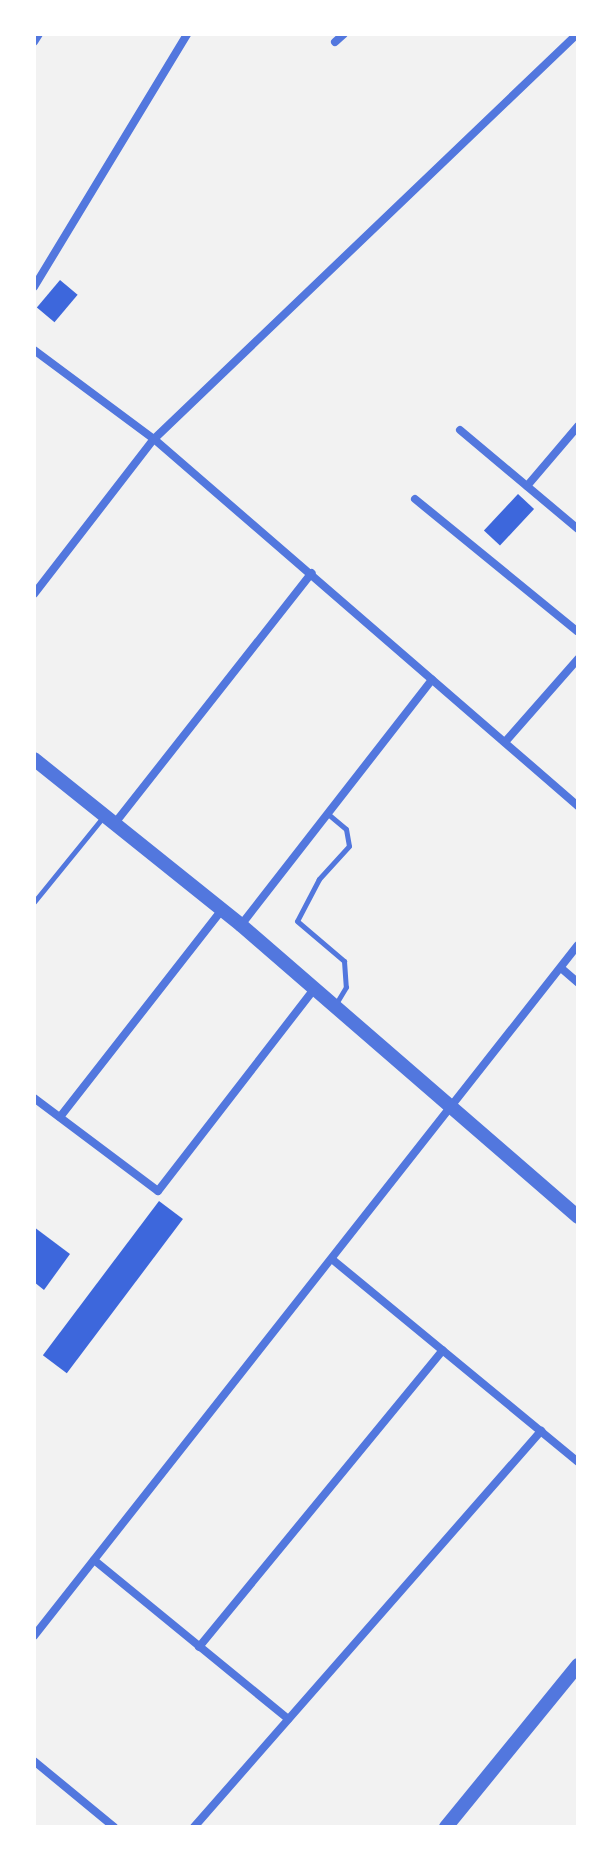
<!DOCTYPE html>
<html>
<head>
<meta charset="utf-8">
<style>
	body { margin:0 }
	#map { position:relative; width:612px; height:1861px; overflow:hidden; background:#f2f2f2; font-family:"Fira Sans",sans-serif }
	div>[style] { position:absolute }
	.building>* { inset:0; background:#3d67dc; transform-origin:0 0 }
	.service>* { height:5px; margin:-2.5px; padding:0 2.5px; transform-origin:2.5px; border-radius:2.5px; background:#5277de }
	.minor>* { height:8px; margin:-4px; padding:0 4px; transform-origin:4px; border-radius:4px; background:#5277de }
	.tertiary>* { height:14px; margin:-7px; padding:0 7px; transform-origin:7px; border-radius:7px; background:#5277de }
	span { translate:-50% -50%; white-space:nowrap; text-align:center; line-height:1.15; -webkit-text-stroke:6px #fff; paint-order:stroke }
	.frame { position:absolute; inset:0; border:36px solid #fff; pointer-events:none }
</style>
</head>
<body>
<div id="map">
	<div class="building">
		<div style="left:60px;top:280px;width:23px;height:36px;rotate:40deg"></div>
		<div style="left:518px;top:494px;width:22px;height:50px;rotate:43deg"></div>
		<div style="left:159px;top:1201px;width:30px;height:193px;rotate:37deg"></div>
		<div style="clip-path:polygon(34px 1227px,70px 1254px,44px 1290px,34px 1282px)"></div>
	</div>
	<div class="service">
		<div style="left:328px;top:814px;width:23px;rotate:40deg"></div>
		<div style="left:346px;top:829px;width:17px;rotate:80deg"></div>
		<div style="left:349px;top:846px;width:45px;rotate:132.3deg"></div>
		<div style="left:319px;top:879px;width:47px;rotate:117.6deg"></div>
		<div style="left:297px;top:921px;width:62px;rotate:40.4deg"></div>
		<div style="left:344px;top:961px;width:26px;rotate:86deg"></div>
		<div style="left:346px;top:987px;width:21px;rotate:121deg"></div>
		<div style="left:34px;top:902px;width:111px;rotate:-50.9deg"></div>
	</div>
	<div class="minor">
		<div style="left:34px;top:42px;width:9px;rotate:-58deg"></div>
		<div style="left:335px;top:42px;width:12px;rotate:-42deg"></div>
		<div style="left:34px;top:287px;width:296px;rotate:-58.8deg"></div>
		<div style="left:34px;top:350px;width:149px;rotate:36.6deg"></div>
		<div style="left:154px;top:439px;width:561px;rotate:40.88deg"></div>
		<div style="left:460px;top:430px;width:154px;rotate:40deg"></div>
		<div style="left:527px;top:486px;width:79px;rotate:-49.6deg"></div>
		<div style="left:415px;top:499px;width:210px;rotate:39.2deg"></div>
		<div style="left:34px;top:594px;width:196px;rotate:-52.3deg"></div>
		<div style="left:154px;top:439px;width:586px;rotate:-43.75deg"></div>
		<div style="left:505px;top:742px;width:111px;rotate:-48.7deg"></div>
		<div style="left:115px;top:823px;width:318px;rotate:-51.8deg"></div>
		<div style="left:241px;top:925px;width:311px;rotate:-52.1deg"></div>
		<div style="left:561px;top:968px;width:23px;rotate:41deg"></div>
		<div style="left:34px;top:1098px;width:155px;rotate:36.9deg"></div>
		<div style="left:158px;top:1191px;width:255px;rotate:-52.3deg"></div>
		<div style="left:60px;top:1117px;width:263px;rotate:-52deg"></div>
		<div style="left:333px;top:1260px;width:318px;rotate:39.5deg"></div>
		<div style="left:94px;top:1560px;width:251px;rotate:39.3deg"></div>
		<div style="left:34px;top:1636px;width:879px;rotate:-51.79deg"></div>
		<div style="left:199px;top:1647px;width:384px;rotate:-50.6deg"></div>
		<div style="left:34px;top:1761px;width:104px;rotate:39.5deg"></div>
		<div style="left:194px;top:1827px;width:527px;rotate:-48.77deg"></div>
	</div>
	<div class="tertiary">
		<div style="left:34px;top:759px;width:265px;rotate:38.7deg"></div>
		<div style="left:241px;top:925px;width:446px;rotate:40.9deg"></div>
		<div style="left:446px;top:1827px;width:209px;rotate:-50.8deg"></div>
	</div>
	<div class="frame"></div>
</div>
</body>
</html>
